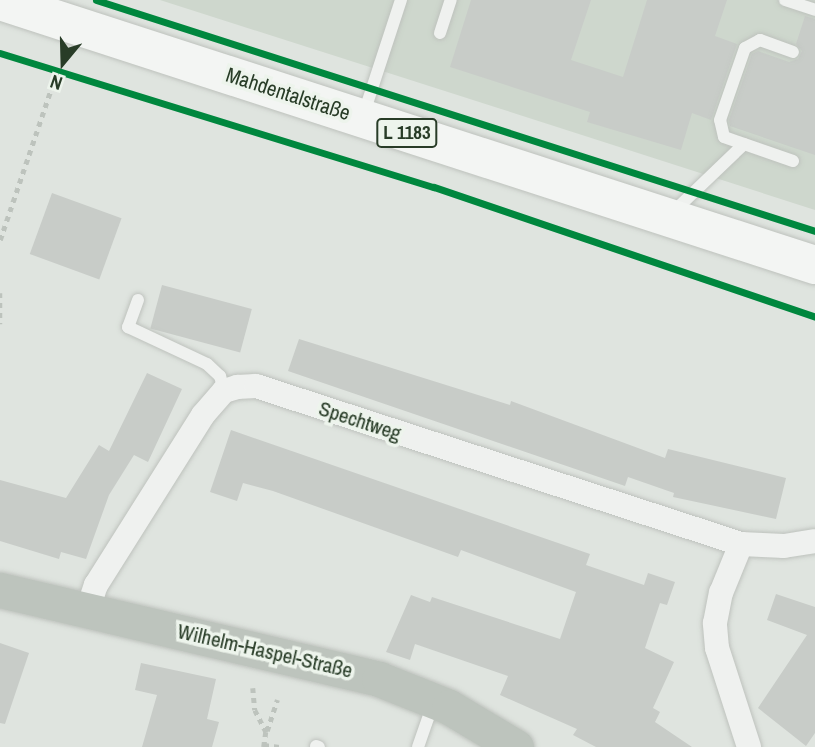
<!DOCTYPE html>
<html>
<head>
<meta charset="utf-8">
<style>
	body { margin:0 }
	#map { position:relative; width:815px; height:747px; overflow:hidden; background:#dfe4df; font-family:"Archivo Narrow",sans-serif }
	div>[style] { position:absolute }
	.built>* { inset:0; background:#ced7cd }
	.building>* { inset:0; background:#c8ccc8; transform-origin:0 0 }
	.path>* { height:4.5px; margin-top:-2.25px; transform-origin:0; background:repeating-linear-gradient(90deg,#bdc3bd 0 5px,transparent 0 10px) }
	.roads { filter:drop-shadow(0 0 2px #bec2bd) drop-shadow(0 0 2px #bec2bd) }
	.lane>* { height:12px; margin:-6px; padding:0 6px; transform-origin:6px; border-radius:6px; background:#eff1ef }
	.street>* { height:24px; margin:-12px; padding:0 12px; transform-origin:12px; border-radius:12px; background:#eff1ef }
	.secondary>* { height:35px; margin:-17.5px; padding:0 17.5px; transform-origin:17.5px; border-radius:17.5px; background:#bdc4bd }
	.primary>* { height:38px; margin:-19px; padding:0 19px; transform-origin:19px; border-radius:19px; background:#f3f5f3 }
	.cycleway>* { height:7px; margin:-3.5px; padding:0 3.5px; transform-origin:3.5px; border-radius:3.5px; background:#00873e }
	span { translate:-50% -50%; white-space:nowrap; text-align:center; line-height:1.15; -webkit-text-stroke:7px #edf4ec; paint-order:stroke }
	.shield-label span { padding:2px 5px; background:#edf4ec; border:2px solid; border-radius:5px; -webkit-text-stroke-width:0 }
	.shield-label { font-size:19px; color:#283c27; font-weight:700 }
	.street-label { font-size:21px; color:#283c27 }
	.north { position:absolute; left:28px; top:28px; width:70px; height:70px; -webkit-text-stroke:5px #edf4ec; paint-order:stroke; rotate:199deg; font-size:19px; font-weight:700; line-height:28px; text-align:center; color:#283c27 }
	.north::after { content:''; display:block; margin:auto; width:24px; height:32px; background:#283c27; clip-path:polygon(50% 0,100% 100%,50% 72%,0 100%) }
</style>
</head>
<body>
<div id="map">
	<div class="built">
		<div style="clip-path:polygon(160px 0,815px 0,815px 210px,498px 108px)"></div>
	</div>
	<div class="building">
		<div style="clip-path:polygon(471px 0,591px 0,571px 60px,623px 77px,647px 0,727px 0,715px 36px,737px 44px,711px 120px,692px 113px,681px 150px,587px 122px,590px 112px,450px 67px)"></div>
		<div style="clip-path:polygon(805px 16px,815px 19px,815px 155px,730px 126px,729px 120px,752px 54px,758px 51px,789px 62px,798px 59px,802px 51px,796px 44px)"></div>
		<div style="left:52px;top:193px;width:74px;height:65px;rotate:20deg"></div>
		<div style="left:162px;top:285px;width:93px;height:45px;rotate:15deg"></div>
		<div style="clip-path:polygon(299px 339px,510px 405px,511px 401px,665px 458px,668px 449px,786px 478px,776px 519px,673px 497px,674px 493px,628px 477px,625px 486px,288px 371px)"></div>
		<div style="clip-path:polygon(147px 373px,182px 389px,148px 462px,134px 455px,109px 495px,86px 559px,61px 552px,59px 559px,0 541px,0 480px,66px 498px,99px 445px,109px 451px)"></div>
		<div style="clip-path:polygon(231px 430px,590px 554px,586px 565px,644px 585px,648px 573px,675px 582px,667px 605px,660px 603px,645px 648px,674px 662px,653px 708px,660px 712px,655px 722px,692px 747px,596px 747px,573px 735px,577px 729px,500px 695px,508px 676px,415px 644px,410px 660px,386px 652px,411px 595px,430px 602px,432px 597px,560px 639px,576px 592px,461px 550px,458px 557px,273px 491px,243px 483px,237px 501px,210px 492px)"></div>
		<div style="clip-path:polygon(776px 594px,815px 607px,815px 733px,806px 746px,758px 708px,807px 635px,767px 620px)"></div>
		<div style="clip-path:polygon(0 643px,29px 653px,5px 724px,0 723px)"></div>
		<div style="clip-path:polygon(141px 663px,216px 679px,207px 719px,219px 722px,212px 747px,142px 747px,157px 695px,135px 690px)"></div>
	</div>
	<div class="path">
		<div style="left:0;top:240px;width:177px;rotate:-71.3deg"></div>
		<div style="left:0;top:293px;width:31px;rotate:90deg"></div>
		<div style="left:253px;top:688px;width:22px;rotate:85deg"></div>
		<div style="left:255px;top:710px;width:25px;rotate:63deg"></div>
		<div style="left:266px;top:732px;width:15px;rotate:98deg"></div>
		<div style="left:267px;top:731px;width:33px;rotate:-72deg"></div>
		<div style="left:264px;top:745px;width:16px;rotate:7deg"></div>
	</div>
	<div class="roads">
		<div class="lane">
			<div style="left:785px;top:0;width:32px;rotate:18deg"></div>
			<div style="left:440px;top:33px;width:35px;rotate:-72deg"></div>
			<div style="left:363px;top:116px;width:122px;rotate:-71.9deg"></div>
			<div style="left:793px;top:161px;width:73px;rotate:-160.8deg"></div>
			<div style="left:724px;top:137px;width:17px;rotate:-103deg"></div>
			<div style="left:720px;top:120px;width:76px;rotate:-70.9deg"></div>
			<div style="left:745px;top:48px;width:17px;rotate:-28deg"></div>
			<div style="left:760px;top:40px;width:35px;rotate:20deg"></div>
			<div style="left:671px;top:214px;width:101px;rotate:-43.8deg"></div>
			<div style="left:138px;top:300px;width:29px;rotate:110deg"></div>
			<div style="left:128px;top:327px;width:87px;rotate:25.1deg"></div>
			<div style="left:207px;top:364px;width:18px;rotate:43deg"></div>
			<div style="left:220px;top:376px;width:16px;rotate:75deg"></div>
			<div style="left:316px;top:746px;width:3px;rotate:18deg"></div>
			<div style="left:418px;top:747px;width:46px;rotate:-70.8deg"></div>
		</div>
		<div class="street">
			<div style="left:88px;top:609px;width:25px;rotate:-72deg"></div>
			<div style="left:96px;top:585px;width:201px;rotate:-57.8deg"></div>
			<div style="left:203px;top:415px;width:32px;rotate:-49deg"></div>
			<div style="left:224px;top:391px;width:14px;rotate:-17deg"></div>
			<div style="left:237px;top:387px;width:19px;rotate:-3deg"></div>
			<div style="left:256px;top:386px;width:510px;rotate:18.04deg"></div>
			<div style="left:749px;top:747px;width:104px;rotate:-107.9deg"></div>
			<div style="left:717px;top:648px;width:25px;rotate:-95deg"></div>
			<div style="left:715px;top:623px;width:31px;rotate:-79deg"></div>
			<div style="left:721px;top:593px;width:53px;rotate:-67.8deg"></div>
			<div style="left:741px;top:544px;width:43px;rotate:2.7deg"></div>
			<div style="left:784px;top:546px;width:31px;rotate:-9deg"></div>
		</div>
		<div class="secondary">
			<div style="left:0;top:590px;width:389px;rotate:13.2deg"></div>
			<div style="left:379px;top:679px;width:75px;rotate:21.8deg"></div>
			<div style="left:449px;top:707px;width:78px;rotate:30.8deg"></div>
		</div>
		<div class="primary">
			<div style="left:0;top:1px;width:857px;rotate:17.95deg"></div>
		</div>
	</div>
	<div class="cycleway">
		<div style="left:96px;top:0;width:755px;rotate:17.81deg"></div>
		<div style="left:0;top:53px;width:454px;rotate:17.2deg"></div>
		<div style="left:434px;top:187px;width:403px;rotate:18.8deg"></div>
	</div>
	<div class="shield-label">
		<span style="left:407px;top:133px">L 1183</span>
	</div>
	<div class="street-label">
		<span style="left:288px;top:94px;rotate:18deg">Mahdentalstraße</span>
		<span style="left:360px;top:421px;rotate:18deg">Spechtweg</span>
		<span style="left:265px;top:651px;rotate:13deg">Wilhelm-Haspel-Straße</span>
	</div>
	<div class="north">N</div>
</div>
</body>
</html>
